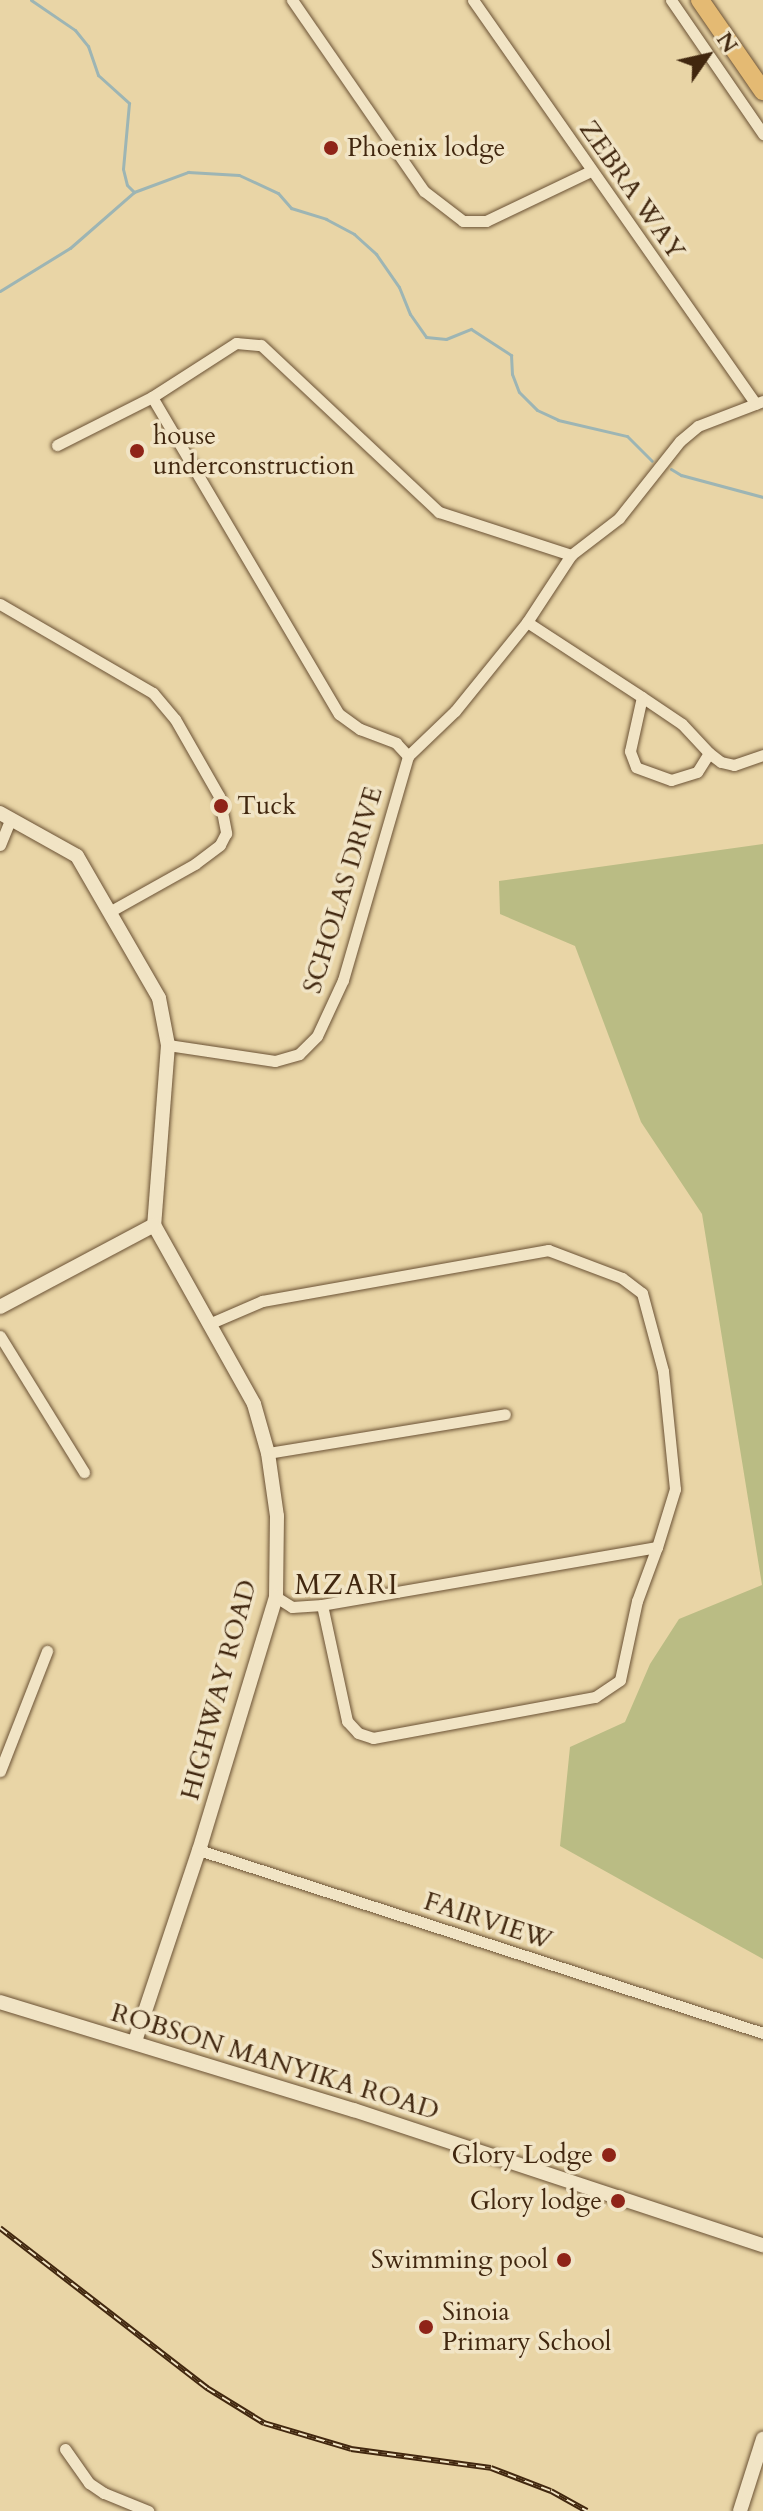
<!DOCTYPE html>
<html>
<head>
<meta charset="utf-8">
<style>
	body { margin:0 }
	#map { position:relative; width:763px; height:2511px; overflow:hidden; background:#e9d5a6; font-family:Cardo,serif }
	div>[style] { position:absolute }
	.green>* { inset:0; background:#babc84 }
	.stream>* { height:3px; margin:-1.5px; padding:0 1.5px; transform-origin:1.5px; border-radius:1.5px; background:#9db5b4 }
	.roads { filter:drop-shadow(0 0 2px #6b5235) drop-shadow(0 0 2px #6b5235) }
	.minor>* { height:11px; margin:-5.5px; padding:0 5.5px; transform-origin:5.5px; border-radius:5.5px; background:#f1e4c5 }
	.tertiary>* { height:14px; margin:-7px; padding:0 7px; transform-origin:7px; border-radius:7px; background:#f1e4c5 }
	.trunk>* { height:18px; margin:-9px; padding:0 9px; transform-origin:9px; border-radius:9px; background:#e4ba73 }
	.rail>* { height:6px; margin-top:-3px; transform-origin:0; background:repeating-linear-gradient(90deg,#f1e4c5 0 9px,#41270f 0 18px); box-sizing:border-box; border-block:2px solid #41270f }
	.dots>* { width:22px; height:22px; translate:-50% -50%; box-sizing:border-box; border:4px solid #f1e4c5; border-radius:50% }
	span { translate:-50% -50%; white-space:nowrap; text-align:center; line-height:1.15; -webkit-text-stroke:7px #f1e4c5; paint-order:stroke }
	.poi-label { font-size:26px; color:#41270f }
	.left { translate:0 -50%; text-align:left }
	.right { translate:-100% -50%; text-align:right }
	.street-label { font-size:26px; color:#41270f }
	.neighbourhood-label { font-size:28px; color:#41270f; letter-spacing:2px }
	.north { position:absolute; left:667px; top:16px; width:80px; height:80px; -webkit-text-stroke:6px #f1e4c5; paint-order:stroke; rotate:56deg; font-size:22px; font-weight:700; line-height:32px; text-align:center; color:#41270f }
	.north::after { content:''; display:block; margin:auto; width:28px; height:36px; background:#41270f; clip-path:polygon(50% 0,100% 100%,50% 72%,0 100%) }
</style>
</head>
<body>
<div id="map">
	<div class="green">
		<div style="clip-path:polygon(763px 844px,763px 1959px,560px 1846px,570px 1747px,625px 1722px,650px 1664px,679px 1619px,762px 1585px,702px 1214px,641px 1122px,575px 946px,500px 914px,499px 881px)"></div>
	</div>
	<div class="stream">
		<div style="left:31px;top:0;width:53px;rotate:34.3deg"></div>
		<div style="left:75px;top:30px;width:21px;rotate:51deg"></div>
		<div style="left:88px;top:46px;width:31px;rotate:71deg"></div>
		<div style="left:98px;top:75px;width:42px;rotate:42.1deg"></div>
		<div style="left:129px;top:103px;width:66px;rotate:95.2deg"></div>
		<div style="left:123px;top:169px;width:16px;rotate:76deg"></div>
		<div style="left:127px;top:185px;width:10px;rotate:45deg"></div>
		<div style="left:0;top:291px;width:82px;rotate:-31.6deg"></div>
		<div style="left:70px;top:248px;width:85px;rotate:-41.2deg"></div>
		<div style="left:134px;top:192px;width:58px;rotate:-20.3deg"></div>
		<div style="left:188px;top:172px;width:51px;rotate:3.4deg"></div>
		<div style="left:239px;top:175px;width:43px;rotate:24.8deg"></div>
		<div style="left:278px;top:193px;width:20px;rotate:49deg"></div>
		<div style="left:291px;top:208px;width:37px;rotate:17deg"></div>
		<div style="left:326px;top:219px;width:32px;rotate:28deg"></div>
		<div style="left:354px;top:234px;width:30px;rotate:42deg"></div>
		<div style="left:376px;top:254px;width:40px;rotate:55.1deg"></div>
		<div style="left:399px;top:287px;width:29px;rotate:68deg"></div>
		<div style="left:410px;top:314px;width:28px;rotate:55deg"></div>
		<div style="left:426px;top:337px;width:20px;rotate:6deg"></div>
		<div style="left:446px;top:339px;width:27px;rotate:-22deg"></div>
		<div style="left:471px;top:329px;width:48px;rotate:33deg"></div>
		<div style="left:511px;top:355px;width:19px;rotate:87deg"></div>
		<div style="left:512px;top:374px;width:19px;rotate:69deg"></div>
		<div style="left:519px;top:392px;width:25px;rotate:45deg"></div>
		<div style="left:537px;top:410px;width:23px;rotate:25deg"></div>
		<div style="left:558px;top:420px;width:71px;rotate:13.1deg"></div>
		<div style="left:627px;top:436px;width:35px;rotate:45deg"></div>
		<div style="left:671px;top:469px;width:12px;rotate:31deg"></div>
		<div style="left:681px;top:475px;width:85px;rotate:15deg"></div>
	</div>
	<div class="roads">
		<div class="minor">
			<div style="left:292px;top:0;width:232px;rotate:55.4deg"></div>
			<div style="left:424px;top:191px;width:49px;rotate:37.6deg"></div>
			<div style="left:463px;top:221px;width:23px"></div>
			<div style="left:486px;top:221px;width:116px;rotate:-25.5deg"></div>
			<div style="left:473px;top:0;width:493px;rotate:55deg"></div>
			<div style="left:671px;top:0;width:163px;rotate:55.5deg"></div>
			<div style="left:152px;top:397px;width:100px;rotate:-32.7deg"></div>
			<div style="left:236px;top:343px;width:25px;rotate:5deg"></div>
			<div style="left:261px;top:345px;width:244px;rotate:43.2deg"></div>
			<div style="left:439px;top:512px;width:139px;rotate:18deg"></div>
			<div style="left:57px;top:445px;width:106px;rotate:-26.8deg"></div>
			<div style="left:152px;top:397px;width:368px;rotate:59.5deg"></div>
			<div style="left:339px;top:714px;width:26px;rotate:36deg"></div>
			<div style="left:360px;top:729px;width:39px;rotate:21deg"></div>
			<div style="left:396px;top:743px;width:18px;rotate:47deg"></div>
			<div style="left:408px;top:756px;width:65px;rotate:-43.8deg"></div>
			<div style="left:455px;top:711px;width:114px;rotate:-51deg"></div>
			<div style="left:527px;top:622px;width:80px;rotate:-56.7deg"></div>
			<div style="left:571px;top:555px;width:61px;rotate:-37.6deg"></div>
			<div style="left:619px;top:518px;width:98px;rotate:-51.6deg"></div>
			<div style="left:680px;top:441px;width:23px;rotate:-40deg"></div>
			<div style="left:698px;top:426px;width:70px;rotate:-21deg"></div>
			<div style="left:0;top:604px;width:177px;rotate:30.2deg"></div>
			<div style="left:153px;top:693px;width:34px;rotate:50deg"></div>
			<div style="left:175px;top:719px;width:89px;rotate:60.3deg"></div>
			<div style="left:219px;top:796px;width:38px;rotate:79deg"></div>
			<div style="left:226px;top:833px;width:13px;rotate:117deg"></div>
			<div style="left:220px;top:845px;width:31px;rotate:143deg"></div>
			<div style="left:195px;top:864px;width:96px;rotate:150.8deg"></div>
			<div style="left:527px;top:622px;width:137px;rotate:33.1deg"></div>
			<div style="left:642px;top:697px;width:48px;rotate:34deg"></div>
			<div style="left:682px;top:724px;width:40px;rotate:47deg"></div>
			<div style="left:709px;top:753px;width:22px;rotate:122deg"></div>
			<div style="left:697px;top:772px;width:27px;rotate:163deg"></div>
			<div style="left:671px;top:780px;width:37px;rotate:-160deg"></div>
			<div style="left:636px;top:767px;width:17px;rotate:-111deg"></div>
			<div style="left:630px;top:751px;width:55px;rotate:-77.5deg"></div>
			<div style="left:709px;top:753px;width:15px;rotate:37deg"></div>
			<div style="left:721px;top:762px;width:13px;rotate:13deg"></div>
			<div style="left:734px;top:765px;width:31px;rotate:-19deg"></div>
			<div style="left:0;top:845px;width:29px;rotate:-68deg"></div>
			<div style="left:168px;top:1045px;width:108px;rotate:8.5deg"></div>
			<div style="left:275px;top:1061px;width:25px;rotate:-16deg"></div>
			<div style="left:299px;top:1054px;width:25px;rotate:-45deg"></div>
			<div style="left:317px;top:1036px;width:62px;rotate:-65.1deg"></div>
			<div style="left:343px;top:980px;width:233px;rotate:-73.8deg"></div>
			<div style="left:211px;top:1323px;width:56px;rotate:-23.3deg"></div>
			<div style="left:262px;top:1301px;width:291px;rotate:-10.1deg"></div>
			<div style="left:548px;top:1250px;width:79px;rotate:20.7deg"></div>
			<div style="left:622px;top:1278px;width:25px;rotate:37deg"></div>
			<div style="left:642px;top:1293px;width:81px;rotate:74.9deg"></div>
			<div style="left:663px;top:1371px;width:119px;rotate:84.2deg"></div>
			<div style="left:675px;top:1489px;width:61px;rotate:107.2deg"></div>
			<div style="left:657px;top:1547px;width:340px;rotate:170.2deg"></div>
			<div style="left:322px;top:1605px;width:30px;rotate:176deg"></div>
			<div style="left:292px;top:1607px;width:19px;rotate:-148deg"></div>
			<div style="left:0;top:1336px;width:160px;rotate:58.3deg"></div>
			<div style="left:268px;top:1453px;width:240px;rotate:-9.3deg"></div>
			<div style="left:322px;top:1605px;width:119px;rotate:77.8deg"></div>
			<div style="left:347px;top:1721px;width:16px;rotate:47deg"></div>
			<div style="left:358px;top:1733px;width:16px;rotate:18deg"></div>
			<div style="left:373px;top:1738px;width:226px;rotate:-10.5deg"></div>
			<div style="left:595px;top:1697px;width:30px;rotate:-34deg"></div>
			<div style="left:620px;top:1680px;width:81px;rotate:-77.9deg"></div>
			<div style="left:637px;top:1601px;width:58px;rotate:-69.7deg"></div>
			<div style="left:0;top:1771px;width:129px;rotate:-68.6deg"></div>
			<div style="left:199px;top:1850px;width:593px;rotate:17.98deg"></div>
			<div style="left:65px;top:2449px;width:42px;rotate:54.8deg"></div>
			<div style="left:89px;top:2483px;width:18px;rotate:34deg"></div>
			<div style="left:104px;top:2493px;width:48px;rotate:22.2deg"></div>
		</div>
		<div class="tertiary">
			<div style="left:0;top:813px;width:88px;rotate:29.2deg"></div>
			<div style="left:77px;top:856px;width:164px;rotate:60deg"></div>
			<div style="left:159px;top:998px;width:48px;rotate:79.2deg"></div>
			<div style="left:168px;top:1045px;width:181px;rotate:94.4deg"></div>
			<div style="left:154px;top:1225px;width:205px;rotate:60.8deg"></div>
			<div style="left:254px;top:1404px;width:51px;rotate:74.1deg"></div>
			<div style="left:268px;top:1453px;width:64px;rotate:81.9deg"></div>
			<div style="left:277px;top:1516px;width:81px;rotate:90.7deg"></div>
			<div style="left:276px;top:1597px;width:264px;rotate:106.9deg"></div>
			<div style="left:199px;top:1850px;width:201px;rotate:108.5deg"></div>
			<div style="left:0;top:1307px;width:174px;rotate:-28deg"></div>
			<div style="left:0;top:2002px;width:370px;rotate:17deg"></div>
			<div style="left:354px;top:2110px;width:431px;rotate:18.3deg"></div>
			<div style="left:740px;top:2511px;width:76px;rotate:-72.3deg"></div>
		</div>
		<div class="trunk">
			<div style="left:700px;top:0;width:111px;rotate:55.3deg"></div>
		</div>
	</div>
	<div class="rail">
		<div style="left:0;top:2228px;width:262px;rotate:37.7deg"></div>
		<div style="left:207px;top:2388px;width:67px;rotate:31.6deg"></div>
		<div style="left:264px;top:2423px;width:91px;rotate:16.6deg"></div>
		<div style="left:351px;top:2449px;width:141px;rotate:7.7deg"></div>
		<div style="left:491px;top:2468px;width:64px;rotate:21deg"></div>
		<div style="left:551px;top:2491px;width:41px;rotate:29.1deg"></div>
	</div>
	<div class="dots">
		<div style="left:331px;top:148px;background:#8f2418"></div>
		<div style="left:137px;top:451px;background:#8f2418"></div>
		<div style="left:221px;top:806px;background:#8f2418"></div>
		<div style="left:609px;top:2155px;background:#8f2418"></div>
		<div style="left:618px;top:2201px;background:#8f2418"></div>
		<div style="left:564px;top:2260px;background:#8f2418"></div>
		<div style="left:426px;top:2327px;background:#8f2418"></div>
	</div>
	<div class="poi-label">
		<span class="left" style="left:347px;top:148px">Phoenix lodge</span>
		<span class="left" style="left:153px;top:451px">house<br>underconstruction</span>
		<span class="left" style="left:237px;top:806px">Tuck</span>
		<span class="right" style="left:593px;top:2155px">Glory Lodge</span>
		<span class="right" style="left:602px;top:2201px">Glory lodge</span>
		<span class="right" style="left:548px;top:2260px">Swimming pool</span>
		<span class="left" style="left:442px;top:2327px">Sinoia<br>Primary School</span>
	</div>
	<div class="street-label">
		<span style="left:632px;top:190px;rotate:55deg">ZEBRA WAY</span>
		<span style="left:343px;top:890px;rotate:-73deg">SCHOLAS DRIVE</span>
		<span style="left:219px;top:1690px;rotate:-75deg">HIGHWAY ROAD</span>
		<span style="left:488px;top:1921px;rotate:18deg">FAIRVIEW</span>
		<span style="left:275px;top:2062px;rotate:17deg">ROBSON MANYIKA ROAD</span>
	</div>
	<div class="neighbourhood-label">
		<span style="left:347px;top:1585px">MZARI</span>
	</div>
	<div class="north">N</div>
</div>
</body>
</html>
